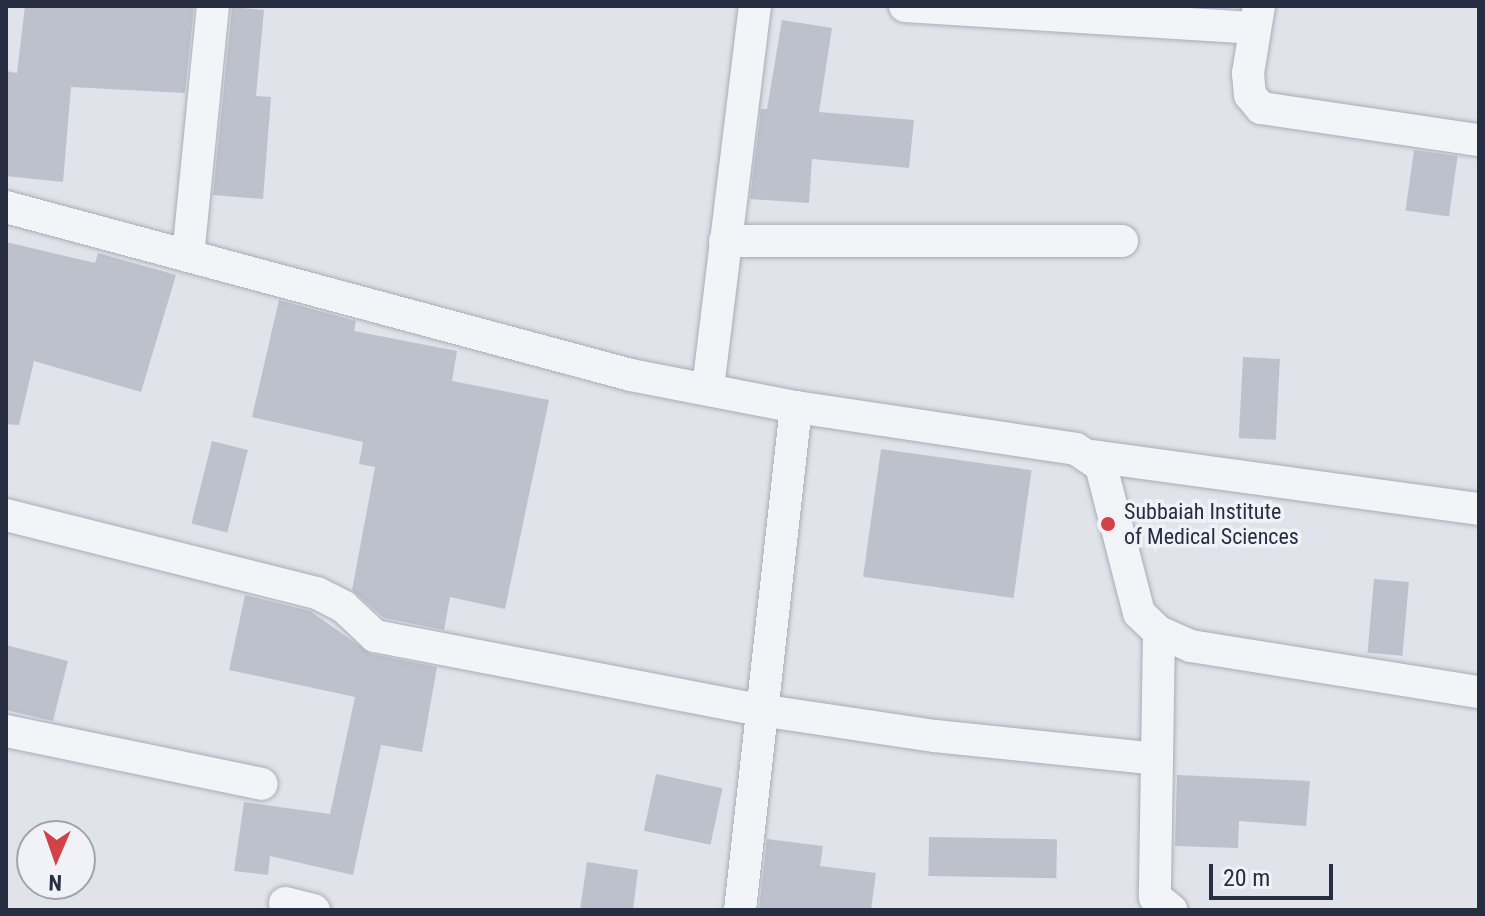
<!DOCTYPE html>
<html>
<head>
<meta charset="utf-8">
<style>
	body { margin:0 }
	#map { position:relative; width:1485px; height:916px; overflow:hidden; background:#e0e3e9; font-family:"Roboto Condensed",sans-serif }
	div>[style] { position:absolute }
	.building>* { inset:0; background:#bdc1cc; transform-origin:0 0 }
	.roads { filter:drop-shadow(0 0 2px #a9adb7) drop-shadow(0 0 2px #a9adb7) }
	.street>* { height:32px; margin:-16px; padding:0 16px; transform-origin:16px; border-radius:16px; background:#f3f4f8 }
	.dots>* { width:22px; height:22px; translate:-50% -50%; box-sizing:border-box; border:4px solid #f0f2f7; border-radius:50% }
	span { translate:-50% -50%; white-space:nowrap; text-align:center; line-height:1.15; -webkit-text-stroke:7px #f0f2f7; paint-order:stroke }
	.poi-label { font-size:22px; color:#282e41 }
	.left { translate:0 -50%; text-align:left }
	.frame { position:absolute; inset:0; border:8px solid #282e41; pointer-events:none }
	.north { position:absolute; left:16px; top:820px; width:80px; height:80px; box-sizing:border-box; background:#f0f2f7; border:2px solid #a0a4ae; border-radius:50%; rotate:182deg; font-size:22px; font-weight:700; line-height:32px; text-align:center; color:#282e41 }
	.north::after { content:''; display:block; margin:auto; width:28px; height:36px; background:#d14347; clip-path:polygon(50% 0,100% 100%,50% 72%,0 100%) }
	.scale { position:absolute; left:1209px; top:864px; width:124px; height:36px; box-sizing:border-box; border:4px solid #282e41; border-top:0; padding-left:10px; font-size:24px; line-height:28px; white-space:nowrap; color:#282e41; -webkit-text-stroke:6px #f0f2f7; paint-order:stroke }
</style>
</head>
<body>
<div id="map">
	<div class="building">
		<div style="clip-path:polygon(25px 6px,194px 6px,185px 93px,71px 87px,63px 182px,6px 176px,6px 71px,17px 73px)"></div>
		<div style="clip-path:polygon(232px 7px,264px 10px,256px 96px,271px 97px,263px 199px,213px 195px)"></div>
		<div style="clip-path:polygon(782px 20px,832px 28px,819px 112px,914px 120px,909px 168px,812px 159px,809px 203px,750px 199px,761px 109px,767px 109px)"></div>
		<div style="left:1414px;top:150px;width:44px;height:61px;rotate:8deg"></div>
		<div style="clip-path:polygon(6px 242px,95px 263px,98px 253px,176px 275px,141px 392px,34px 361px,19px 425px,6px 424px)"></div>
		<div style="clip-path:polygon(279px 300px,356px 321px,354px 331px,457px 351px,452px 381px,549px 400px,505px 609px,450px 597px,444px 630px,384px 618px,352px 590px,375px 467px,359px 464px,363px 442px,252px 417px)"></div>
		<div style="left:1243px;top:357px;width:37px;height:81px;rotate:3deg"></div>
		<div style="left:212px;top:441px;width:37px;height:85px;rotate:14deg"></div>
		<div style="left:881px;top:449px;width:152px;height:129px;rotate:8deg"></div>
		<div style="left:1374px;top:579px;width:35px;height:74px;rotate:5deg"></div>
		<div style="clip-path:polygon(245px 595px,310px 611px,371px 654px,437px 667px,422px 752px,381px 745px,353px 875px,270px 856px,268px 875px,234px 871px,244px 802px,330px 814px,355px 697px,229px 670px)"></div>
		<div style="clip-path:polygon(6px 645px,68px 661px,53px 721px,6px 710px)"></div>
		<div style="left:656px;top:774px;width:68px;height:58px;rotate:12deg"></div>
		<div style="clip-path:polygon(1177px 775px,1310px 781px,1306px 826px,1239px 821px,1238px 848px,1175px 846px)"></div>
		<div style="left:929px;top:837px;width:128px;height:39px;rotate:1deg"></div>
		<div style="clip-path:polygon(767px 839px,823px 846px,820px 866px,876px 873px,871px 910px,759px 910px)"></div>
		<div style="clip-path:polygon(587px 862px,638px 870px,633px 910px,580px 910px)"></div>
	</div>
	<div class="roads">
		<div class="street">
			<div style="left:905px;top:6px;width:348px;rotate:3.6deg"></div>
			<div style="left:1259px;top:6px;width:68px;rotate:99.3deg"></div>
			<div style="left:1248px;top:73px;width:22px;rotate:85deg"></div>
			<div style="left:1250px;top:95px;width:17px;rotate:50deg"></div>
			<div style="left:1261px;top:108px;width:220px;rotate:8.4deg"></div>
			<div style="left:6px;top:207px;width:647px;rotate:15.05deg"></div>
			<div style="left:631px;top:375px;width:168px;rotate:11deg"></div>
			<div style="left:796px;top:407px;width:283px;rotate:8.5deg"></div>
			<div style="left:1076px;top:449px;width:30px;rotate:34deg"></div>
			<div style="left:1101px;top:466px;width:152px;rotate:75.5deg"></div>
			<div style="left:1139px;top:613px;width:28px;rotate:44deg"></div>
			<div style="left:1159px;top:632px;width:35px;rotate:24deg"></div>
			<div style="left:1191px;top:646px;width:292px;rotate:9.1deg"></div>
			<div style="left:725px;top:241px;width:397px"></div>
			<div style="left:188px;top:256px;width:251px;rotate:-84.3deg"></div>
			<div style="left:708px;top:388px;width:385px;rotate:-83deg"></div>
			<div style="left:1092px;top:456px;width:391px;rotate:7.8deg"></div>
			<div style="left:6px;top:515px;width:321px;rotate:14.1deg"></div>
			<div style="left:317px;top:593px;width:30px;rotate:27deg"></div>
			<div style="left:344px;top:607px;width:42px;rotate:43.1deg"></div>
			<div style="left:375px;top:636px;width:392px;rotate:10.9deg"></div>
			<div style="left:760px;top:710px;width:177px;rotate:8.5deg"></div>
			<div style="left:935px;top:736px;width:223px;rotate:5.9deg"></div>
			<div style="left:1159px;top:632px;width:265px;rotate:90.9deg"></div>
			<div style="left:1155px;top:897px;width:21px;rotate:39deg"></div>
			<div style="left:6px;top:731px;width:261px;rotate:11.7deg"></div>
			<div style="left:285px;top:903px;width:30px;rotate:14deg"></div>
			<div style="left:740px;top:910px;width:506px;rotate:-83.65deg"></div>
		</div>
	</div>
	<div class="dots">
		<div style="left:1108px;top:524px;background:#d14347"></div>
	</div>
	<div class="poi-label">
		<span class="left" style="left:1124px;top:524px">Subbaiah Institute<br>of Medical Sciences</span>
	</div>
	<div class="frame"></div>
	<div class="north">N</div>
	<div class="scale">20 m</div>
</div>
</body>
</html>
